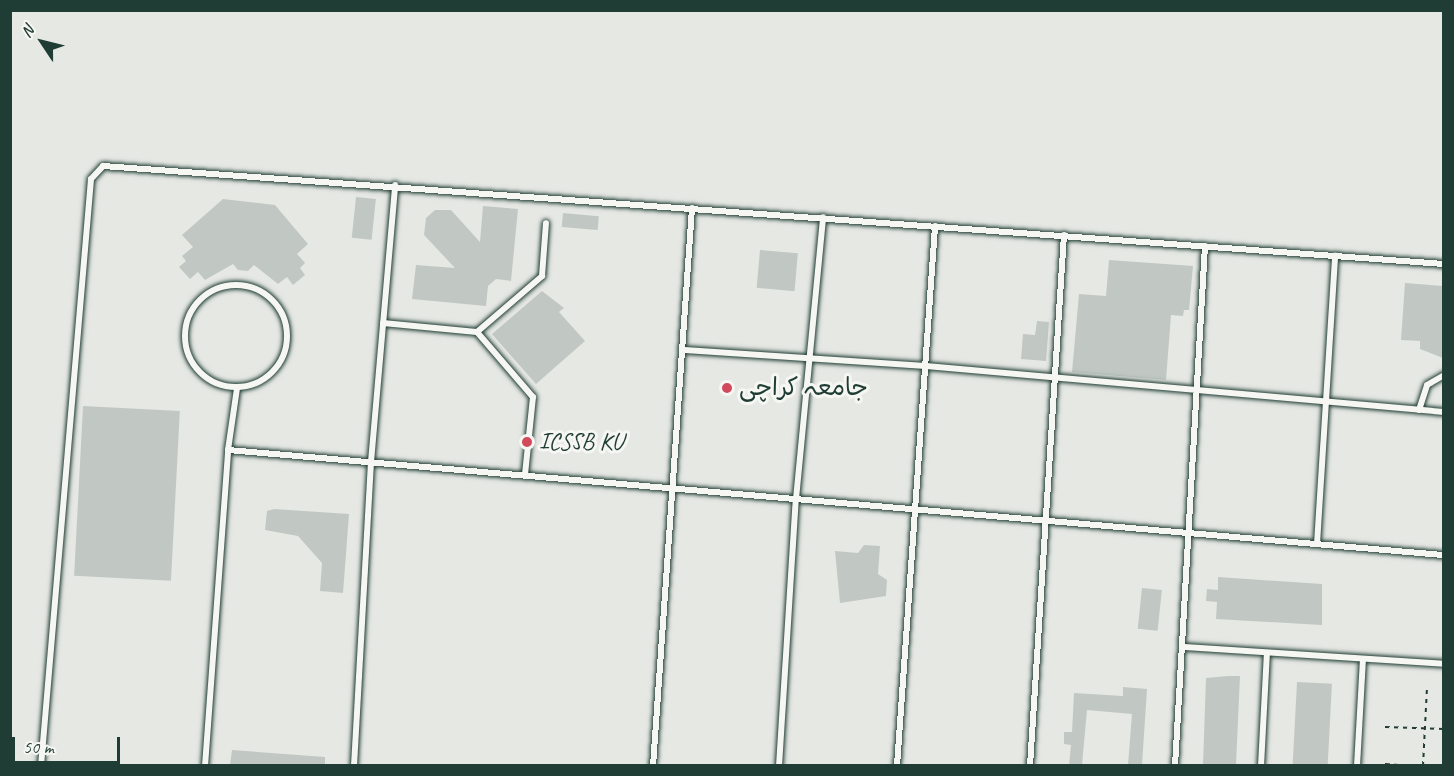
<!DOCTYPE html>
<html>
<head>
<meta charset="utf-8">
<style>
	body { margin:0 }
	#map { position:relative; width:1454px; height:776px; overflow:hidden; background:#f6f6f2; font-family:Caveat,"Playpen Sans Arabic",sans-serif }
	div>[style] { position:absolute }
	.built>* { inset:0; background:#e6e8e4; transform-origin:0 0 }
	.building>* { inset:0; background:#c1c8c3; transform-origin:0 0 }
	.path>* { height:2px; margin-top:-1px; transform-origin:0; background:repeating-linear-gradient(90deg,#1f3d34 0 4.5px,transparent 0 9px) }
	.roads { filter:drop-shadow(0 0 2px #1f3d34) drop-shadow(0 0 2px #1f3d34) }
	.service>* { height:6px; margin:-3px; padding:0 3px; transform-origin:3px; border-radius:3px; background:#f6f6f2 }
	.service>.ring { margin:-3px; padding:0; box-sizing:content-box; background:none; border:6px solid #f6f6f2; border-radius:50% }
	.dots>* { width:16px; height:16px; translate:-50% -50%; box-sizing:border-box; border:3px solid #f6f6f2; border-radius:50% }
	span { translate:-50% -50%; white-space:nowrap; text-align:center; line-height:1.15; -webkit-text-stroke:6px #f6f6f2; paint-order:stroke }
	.poi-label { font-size:24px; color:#1f3d34 }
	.left { translate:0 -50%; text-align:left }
	.frame { position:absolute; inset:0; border:12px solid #1f3d34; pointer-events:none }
	.north { position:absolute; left:12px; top:12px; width:60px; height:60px; -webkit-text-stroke:4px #f6f6f2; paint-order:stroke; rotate:305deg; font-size:16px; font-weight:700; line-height:24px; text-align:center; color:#1f3d34 }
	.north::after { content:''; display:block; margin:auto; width:21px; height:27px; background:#1f3d34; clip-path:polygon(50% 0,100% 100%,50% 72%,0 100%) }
	.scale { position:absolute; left:12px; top:737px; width:108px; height:27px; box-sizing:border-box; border:3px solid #1f3d34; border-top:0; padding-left:8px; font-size:18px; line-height:21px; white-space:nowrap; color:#1f3d34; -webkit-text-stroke:4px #f6f6f2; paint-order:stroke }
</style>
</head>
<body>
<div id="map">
	<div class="built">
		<div style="left:11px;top:11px;width:1432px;height:754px"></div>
	</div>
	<div class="building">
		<div style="left:356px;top:197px;width:20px;height:41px;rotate:6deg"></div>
		<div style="clip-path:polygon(223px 199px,275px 205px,308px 244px,297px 254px,305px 263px,300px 268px,305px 275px,293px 285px,287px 277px,278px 284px,254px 265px,248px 271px,238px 270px,233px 264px,205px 280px,198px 272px,190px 279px,179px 267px,186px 261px,182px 256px,193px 247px,182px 235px)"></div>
		<div style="clip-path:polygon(483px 206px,518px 209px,511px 281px,496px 279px,488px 286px,486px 306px,412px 299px,416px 265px,455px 268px,424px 235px,426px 218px,435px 210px,451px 210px,480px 242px)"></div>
		<div style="left:563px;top:213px;width:36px;height:14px;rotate:5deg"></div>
		<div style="left:760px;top:250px;width:38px;height:38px;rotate:5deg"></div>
		<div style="clip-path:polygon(1109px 260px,1193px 266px,1189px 310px,1184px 310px,1183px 316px,1171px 315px,1166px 380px,1072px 372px,1079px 294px,1106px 296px)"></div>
		<div style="clip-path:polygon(1405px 283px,1443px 286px,1443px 358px,1420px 349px,1420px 341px,1401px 340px)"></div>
		<div style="clip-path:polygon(542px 291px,564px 308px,559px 312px,585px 341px,536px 384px,492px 334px)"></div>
		<div style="clip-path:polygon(1037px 321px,1049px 322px,1046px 361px,1021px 359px,1023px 334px,1035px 335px)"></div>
		<div style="left:83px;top:406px;width:97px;height:170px;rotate:3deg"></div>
		<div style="clip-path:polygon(274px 509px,349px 514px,343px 593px,320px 591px,322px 563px,298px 536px,265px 530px,267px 511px)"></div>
		<div style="clip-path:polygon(864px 545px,880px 546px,878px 574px,887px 580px,886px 596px,840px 603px,835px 551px,858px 553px)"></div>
		<div style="clip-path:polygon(1218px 577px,1322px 584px,1322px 625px,1216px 619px,1217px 602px,1206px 601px,1207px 589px,1218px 590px)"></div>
		<div style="left:1142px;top:588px;width:20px;height:41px;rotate:6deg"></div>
		<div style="clip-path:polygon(1228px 676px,1240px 676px,1236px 765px,1203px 765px,1206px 678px)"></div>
		<div style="left:1297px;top:682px;width:35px;height:83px;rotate:3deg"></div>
		<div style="clip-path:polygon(1123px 687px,1147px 689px,1142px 765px,1128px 765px,1132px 714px,1087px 710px,1082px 765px,1069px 765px,1071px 745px,1064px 744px,1064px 732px,1072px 732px,1074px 693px,1123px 696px)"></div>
		<div style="clip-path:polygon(232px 750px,325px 757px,325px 765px,230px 765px)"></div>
	</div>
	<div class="path">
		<div style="left:1385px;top:727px;width:59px;rotate:1.9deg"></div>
		<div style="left:1385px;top:764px;width:28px;rotate:4deg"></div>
		<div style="left:1423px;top:766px;width:78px;rotate:-87.1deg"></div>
	</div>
	<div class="roads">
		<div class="service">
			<div class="ring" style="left:185px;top:285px;width:96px;height:96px"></div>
			<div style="left:383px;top:323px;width:94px;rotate:5.5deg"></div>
			<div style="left:477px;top:332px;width:86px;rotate:49.3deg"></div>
			<div style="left:533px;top:397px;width:78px;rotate:95.9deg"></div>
			<div style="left:477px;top:332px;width:86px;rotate:-40.7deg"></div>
			<div style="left:542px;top:276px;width:53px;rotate:-85.7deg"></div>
			<div style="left:684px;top:350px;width:243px;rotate:3.8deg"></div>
			<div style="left:926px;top:366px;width:520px;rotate:5.07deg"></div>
			<div style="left:1419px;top:410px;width:26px;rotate:-72deg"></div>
			<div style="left:1427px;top:385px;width:20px;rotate:-30deg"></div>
			<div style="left:228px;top:450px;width:1221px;rotate:4.94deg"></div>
			<div style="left:1317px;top:544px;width:289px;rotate:-86.4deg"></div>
			<div style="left:1184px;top:647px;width:261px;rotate:3.7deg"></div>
			<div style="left:41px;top:766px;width:589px;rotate:-85.13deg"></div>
			<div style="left:91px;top:179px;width:18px;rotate:-47deg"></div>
			<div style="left:103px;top:166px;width:1345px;rotate:4.18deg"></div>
			<div style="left:205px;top:766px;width:317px;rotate:-85.8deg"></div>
			<div style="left:228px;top:450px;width:63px;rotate:-81.7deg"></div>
			<div style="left:354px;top:766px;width:304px;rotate:-86.8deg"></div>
			<div style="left:371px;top:462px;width:278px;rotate:-85deg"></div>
			<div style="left:653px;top:766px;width:559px;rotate:-86deg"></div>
			<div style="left:779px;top:766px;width:268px;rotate:-86.4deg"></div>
			<div style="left:796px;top:499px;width:283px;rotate:-84.5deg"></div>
			<div style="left:897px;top:766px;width:541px;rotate:-85.97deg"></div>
			<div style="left:1030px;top:766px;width:532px;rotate:-86.34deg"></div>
			<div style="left:1175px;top:766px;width:521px;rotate:-86.7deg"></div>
			<div style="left:1261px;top:766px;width:113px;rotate:-87deg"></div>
			<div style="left:1357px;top:766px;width:107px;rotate:-86.8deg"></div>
		</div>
	</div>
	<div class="dots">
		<div style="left:727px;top:388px;background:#d1495b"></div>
		<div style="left:527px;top:442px;background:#d1495b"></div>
	</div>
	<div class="poi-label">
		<span class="left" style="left:739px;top:388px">جامعہ کراچی</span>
		<span class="left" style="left:539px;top:442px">ICSSB KU</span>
	</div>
	<div class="frame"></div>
	<div class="north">N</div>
	<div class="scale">50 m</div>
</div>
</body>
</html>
